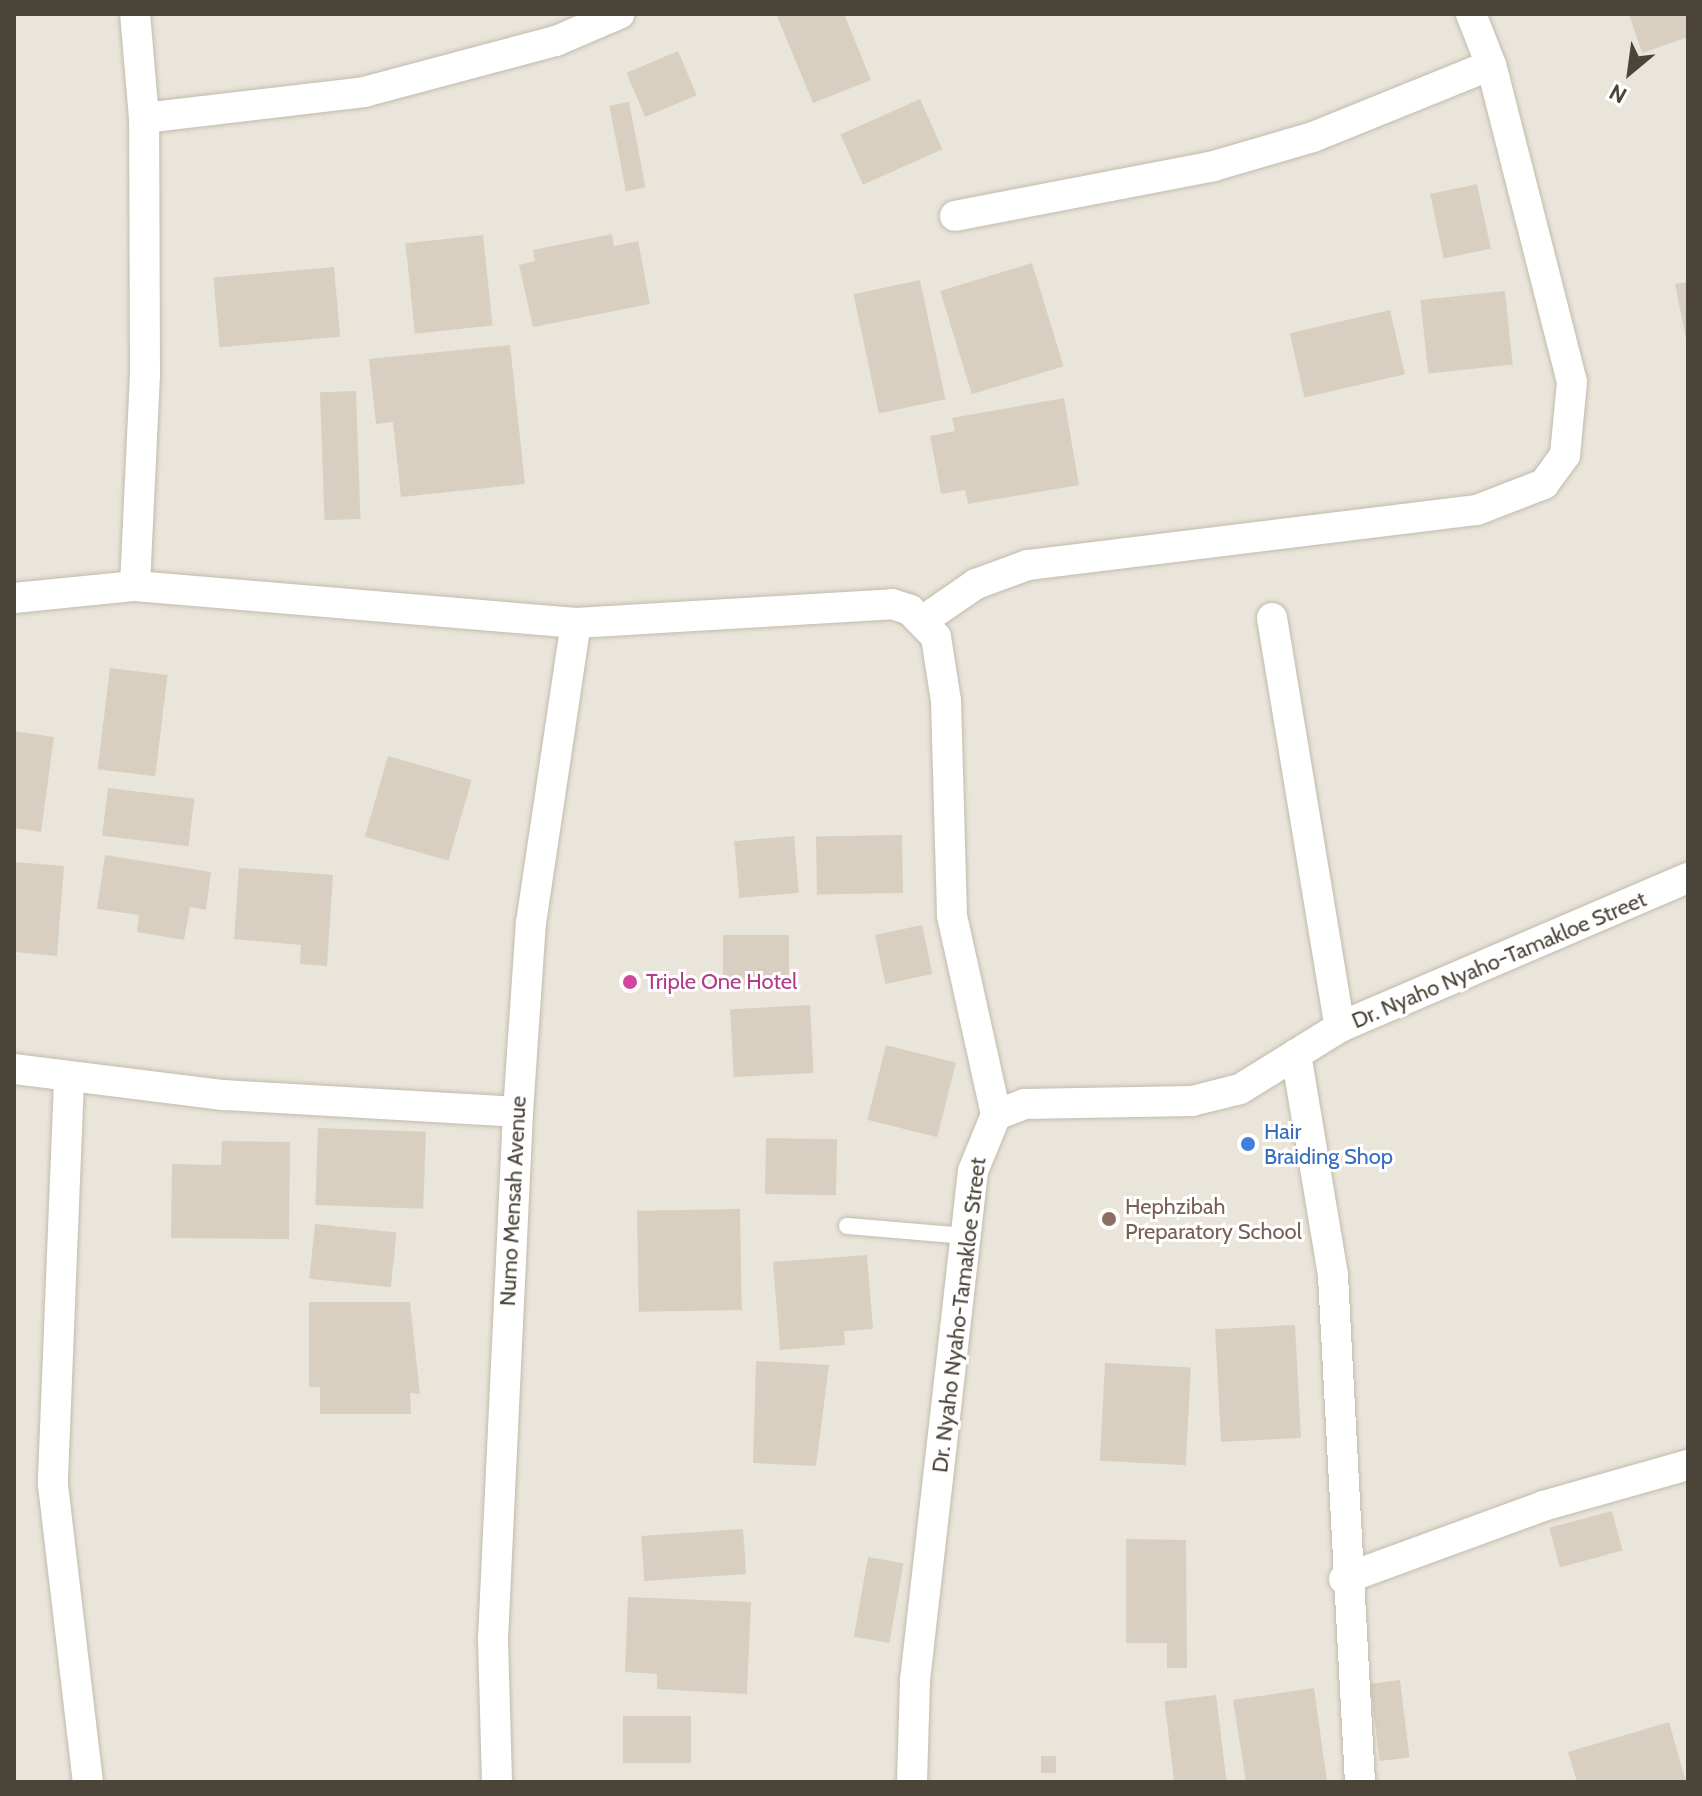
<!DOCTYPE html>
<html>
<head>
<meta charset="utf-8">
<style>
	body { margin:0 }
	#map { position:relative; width:1702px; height:1796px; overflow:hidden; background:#f6f3ec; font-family:Cabin,sans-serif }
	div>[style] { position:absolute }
	.residential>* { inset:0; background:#eae5da; transform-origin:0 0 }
	.building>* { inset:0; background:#d8cfc1; transform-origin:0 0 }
	.roads { filter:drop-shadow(0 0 2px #c2bbae) drop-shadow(0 0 2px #c2bbae) }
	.lane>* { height:16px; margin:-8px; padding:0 8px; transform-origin:8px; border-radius:8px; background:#fff }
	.street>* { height:30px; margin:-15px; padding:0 15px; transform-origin:15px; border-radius:15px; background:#fff }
	.dots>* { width:22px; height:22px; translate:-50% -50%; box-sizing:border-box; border:4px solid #fff; border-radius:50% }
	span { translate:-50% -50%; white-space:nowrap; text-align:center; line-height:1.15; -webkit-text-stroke:6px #fff; paint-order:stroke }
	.street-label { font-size:22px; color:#4b4439 }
	.hotel-label { font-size:22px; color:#b23c85 }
	.left { translate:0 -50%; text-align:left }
	.shop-label { font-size:22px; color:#366cbe }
	.education-label { font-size:22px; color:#785e54 }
	.frame { position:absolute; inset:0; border:16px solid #4b4439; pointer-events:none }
	.north { position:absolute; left:1590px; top:32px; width:80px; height:80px; -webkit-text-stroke:6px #fff; paint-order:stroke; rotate:209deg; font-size:22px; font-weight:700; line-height:32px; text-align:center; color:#4b4439 }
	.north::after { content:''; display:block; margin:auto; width:28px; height:36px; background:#4b4439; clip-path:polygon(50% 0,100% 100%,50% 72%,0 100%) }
</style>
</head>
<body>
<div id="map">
	<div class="residential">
		<div style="left:14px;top:14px;width:1674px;height:1768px"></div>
	</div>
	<div class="building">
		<div style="clip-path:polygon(776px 14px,844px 14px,871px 80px,813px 103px)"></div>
		<div style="clip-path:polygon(1629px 14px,1688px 14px,1688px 37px,1642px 53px)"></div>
		<div style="left:678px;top:51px;width:48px;height:56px;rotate:67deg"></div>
		<div style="left:920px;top:99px;width:55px;height:87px;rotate:66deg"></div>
		<div style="left:629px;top:102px;width:87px;height:20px;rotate:79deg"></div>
		<div style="left:1477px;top:184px;width:66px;height:48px;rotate:78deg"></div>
		<div style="clip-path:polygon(612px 234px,614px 246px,638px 241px,650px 304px,533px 327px,519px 265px,535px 261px,533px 250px)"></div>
		<div style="left:483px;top:235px;width:91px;height:78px;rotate:84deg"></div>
		<div style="left:1032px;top:263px;width:108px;height:96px;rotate:73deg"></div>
		<div style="left:334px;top:267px;width:70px;height:121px;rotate:85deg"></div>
		<div style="left:920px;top:280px;width:122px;height:68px;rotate:78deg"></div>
		<div style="clip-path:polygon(1688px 282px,1688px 343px,1687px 344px,1675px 284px)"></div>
		<div style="left:1505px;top:291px;width:74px;height:85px;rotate:84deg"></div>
		<div style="left:1390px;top:310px;width:66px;height:103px;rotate:77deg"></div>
		<div style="clip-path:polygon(510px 345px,525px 484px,401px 497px,393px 422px,376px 424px,369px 359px)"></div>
		<div style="left:356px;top:391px;width:128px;height:36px;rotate:88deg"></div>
		<div style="clip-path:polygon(1064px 398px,1079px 485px,968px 504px,965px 490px,941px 494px,930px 436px,955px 431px,952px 418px)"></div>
		<div style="left:110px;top:668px;width:58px;height:102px;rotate:7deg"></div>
		<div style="clip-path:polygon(14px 731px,54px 737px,41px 832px,14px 828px)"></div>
		<div style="left:388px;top:756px;width:87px;height:84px;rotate:16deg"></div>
		<div style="left:108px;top:788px;width:87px;height:48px;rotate:7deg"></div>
		<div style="left:902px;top:835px;width:58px;height:86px;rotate:89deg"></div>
		<div style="left:794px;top:836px;width:57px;height:60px;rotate:85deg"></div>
		<div style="clip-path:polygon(105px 855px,211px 872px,206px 910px,190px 907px,184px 940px,137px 932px,139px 915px,97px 909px)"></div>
		<div style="clip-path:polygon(14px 862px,64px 866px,57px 956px,14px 952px)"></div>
		<div style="clip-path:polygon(239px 868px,333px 875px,327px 966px,300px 964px,301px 945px,234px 939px)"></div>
		<div style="left:922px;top:925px;width:50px;height:48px;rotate:78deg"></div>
		<div style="left:723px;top:935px;width:66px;height:50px"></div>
		<div style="left:810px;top:1005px;width:68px;height:80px;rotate:87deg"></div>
		<div style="left:886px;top:1045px;width:72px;height:77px;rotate:14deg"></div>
		<div style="left:318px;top:1128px;width:108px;height:77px;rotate:2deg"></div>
		<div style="left:766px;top:1138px;width:71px;height:56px;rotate:1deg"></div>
		<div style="clip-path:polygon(222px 1141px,290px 1142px,289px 1239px,171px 1238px,172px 1164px,221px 1165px)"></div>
		<div style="left:740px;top:1209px;width:101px;height:103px;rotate:89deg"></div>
		<div style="left:315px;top:1224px;width:82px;height:55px;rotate:6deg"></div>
		<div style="clip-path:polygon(867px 1255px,873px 1329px,844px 1331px,845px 1345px,780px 1350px,773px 1262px)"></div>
		<div style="clip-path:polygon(309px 1302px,410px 1302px,420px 1394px,410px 1393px,411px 1414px,320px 1414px,320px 1387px,309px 1387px)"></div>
		<div style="left:1295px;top:1325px;width:113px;height:80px;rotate:87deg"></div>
		<div style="clip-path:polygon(756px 1361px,829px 1365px,816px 1466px,753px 1463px)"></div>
		<div style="left:1105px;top:1363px;width:86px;height:98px;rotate:3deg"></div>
		<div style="left:1612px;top:1511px;width:41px;height:65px;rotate:75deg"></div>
		<div style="left:743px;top:1529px;width:45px;height:102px;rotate:86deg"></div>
		<div style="clip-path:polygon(1126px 1539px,1186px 1540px,1187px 1668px,1167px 1668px,1167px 1643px,1126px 1643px)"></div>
		<div style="left:868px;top:1557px;width:36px;height:81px;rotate:10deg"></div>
		<div style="clip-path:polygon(628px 1597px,751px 1602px,747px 1694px,657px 1689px,657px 1674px,625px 1672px)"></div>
		<div style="left:1400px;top:1680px;width:78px;height:30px;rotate:83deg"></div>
		<div style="clip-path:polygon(1314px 1688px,1327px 1782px,1246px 1782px,1233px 1700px)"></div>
		<div style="left:1216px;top:1695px;width:88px;height:52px;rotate:83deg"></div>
		<div style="left:623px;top:1716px;width:68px;height:47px"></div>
		<div style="clip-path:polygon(1669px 1722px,1686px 1782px,1577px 1782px,1568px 1752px)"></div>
		<div style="left:1041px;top:1756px;width:15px;height:17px"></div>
	</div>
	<div class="roads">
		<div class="lane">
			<div style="left:847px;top:1226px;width:120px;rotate:4.8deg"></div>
		</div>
		<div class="street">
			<div style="left:144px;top:118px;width:222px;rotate:-6.7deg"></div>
			<div style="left:364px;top:92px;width:199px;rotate:-14.9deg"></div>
			<div style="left:556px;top:41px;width:69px;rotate:-23.2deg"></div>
			<div style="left:955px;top:216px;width:264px;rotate:-10.9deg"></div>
			<div style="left:1214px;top:166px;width:103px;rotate:-16.3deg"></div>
			<div style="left:1313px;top:137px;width:192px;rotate:-22deg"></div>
			<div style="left:135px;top:586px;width:212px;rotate:-87.3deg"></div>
			<div style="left:145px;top:374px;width:256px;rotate:-90.2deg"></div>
			<div style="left:144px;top:118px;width:104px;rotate:-94.9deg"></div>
			<div style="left:14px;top:598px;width:122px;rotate:-5.7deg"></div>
			<div style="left:135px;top:586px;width:443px;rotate:4.8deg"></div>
			<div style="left:576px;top:623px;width:317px;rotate:-3.4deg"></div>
			<div style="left:892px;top:604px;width:19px;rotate:18deg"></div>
			<div style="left:910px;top:610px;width:37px;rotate:46deg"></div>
			<div style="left:936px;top:637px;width:65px;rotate:81.1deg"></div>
			<div style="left:946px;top:701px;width:215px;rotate:88.4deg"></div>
			<div style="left:952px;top:916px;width:204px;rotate:77.5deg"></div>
			<div style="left:1272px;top:618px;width:415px;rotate:80.6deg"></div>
			<div style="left:925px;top:619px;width:62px;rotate:-34.5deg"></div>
			<div style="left:976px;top:584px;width:55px;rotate:-20.1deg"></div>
			<div style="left:1028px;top:565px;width:452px;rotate:-7deg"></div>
			<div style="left:1477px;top:510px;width:72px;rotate:-21.2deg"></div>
			<div style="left:1544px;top:484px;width:36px;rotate:-54deg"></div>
			<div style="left:1565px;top:455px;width:73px;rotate:-84.5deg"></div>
			<div style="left:1572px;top:382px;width:327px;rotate:-104.3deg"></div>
			<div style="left:1491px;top:65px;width:55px;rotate:-111.4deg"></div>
			<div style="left:1296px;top:1054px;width:225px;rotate:80.5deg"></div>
			<div style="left:1333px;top:1276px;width:507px;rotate:86.95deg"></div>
			<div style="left:14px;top:1069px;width:212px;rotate:7.1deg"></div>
			<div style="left:224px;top:1095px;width:294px;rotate:3.3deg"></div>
			<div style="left:69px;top:1080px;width:405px;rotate:92.3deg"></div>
			<div style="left:53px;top:1485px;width:299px;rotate:83.3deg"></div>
			<div style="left:1344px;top:1579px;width:212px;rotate:-20.1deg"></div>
			<div style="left:1543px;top:1506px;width:151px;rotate:-15.8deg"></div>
			<div style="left:497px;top:1782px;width:143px;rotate:-91.6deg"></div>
			<div style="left:493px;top:1639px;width:528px;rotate:-87.28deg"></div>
			<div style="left:518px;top:1112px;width:189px;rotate:-86.1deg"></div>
			<div style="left:531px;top:923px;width:303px;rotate:-81.5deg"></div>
			<div style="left:912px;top:1782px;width:102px;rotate:-88.3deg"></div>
			<div style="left:915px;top:1680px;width:512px;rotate:-83.5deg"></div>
			<div style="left:973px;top:1171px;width:61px;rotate:-67.7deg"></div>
			<div style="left:996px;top:1115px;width:30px;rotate:-21deg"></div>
			<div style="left:1024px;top:1104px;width:168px;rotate:-1deg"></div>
			<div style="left:1192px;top:1101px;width:49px;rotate:-14deg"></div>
			<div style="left:1240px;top:1089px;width:118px;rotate:-31.8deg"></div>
			<div style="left:1340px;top:1027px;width:379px;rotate:-23.2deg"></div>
		</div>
	</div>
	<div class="dots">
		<div style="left:630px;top:982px;background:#d1479c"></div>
		<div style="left:1248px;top:1144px;background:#3f7fe0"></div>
		<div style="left:1109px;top:1219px;background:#8d6e63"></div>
	</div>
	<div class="street-label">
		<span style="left:1499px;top:960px;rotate:-23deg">Dr. Nyaho Nyaho-Tamakloe Street</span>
		<span style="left:513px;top:1201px;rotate:-87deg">Numo Mensah Avenue</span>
		<span style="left:959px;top:1315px;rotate:-83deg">Dr. Nyaho Nyaho-Tamakloe Street</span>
	</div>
	<div class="hotel-label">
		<span class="left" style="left:646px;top:982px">Triple One Hotel</span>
	</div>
	<div class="shop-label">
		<span class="left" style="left:1264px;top:1144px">Hair<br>Braiding Shop</span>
	</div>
	<div class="education-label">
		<span class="left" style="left:1125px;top:1219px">Hephzibah<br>Preparatory School</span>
	</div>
	<div class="frame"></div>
	<div class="north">N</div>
</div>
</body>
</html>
